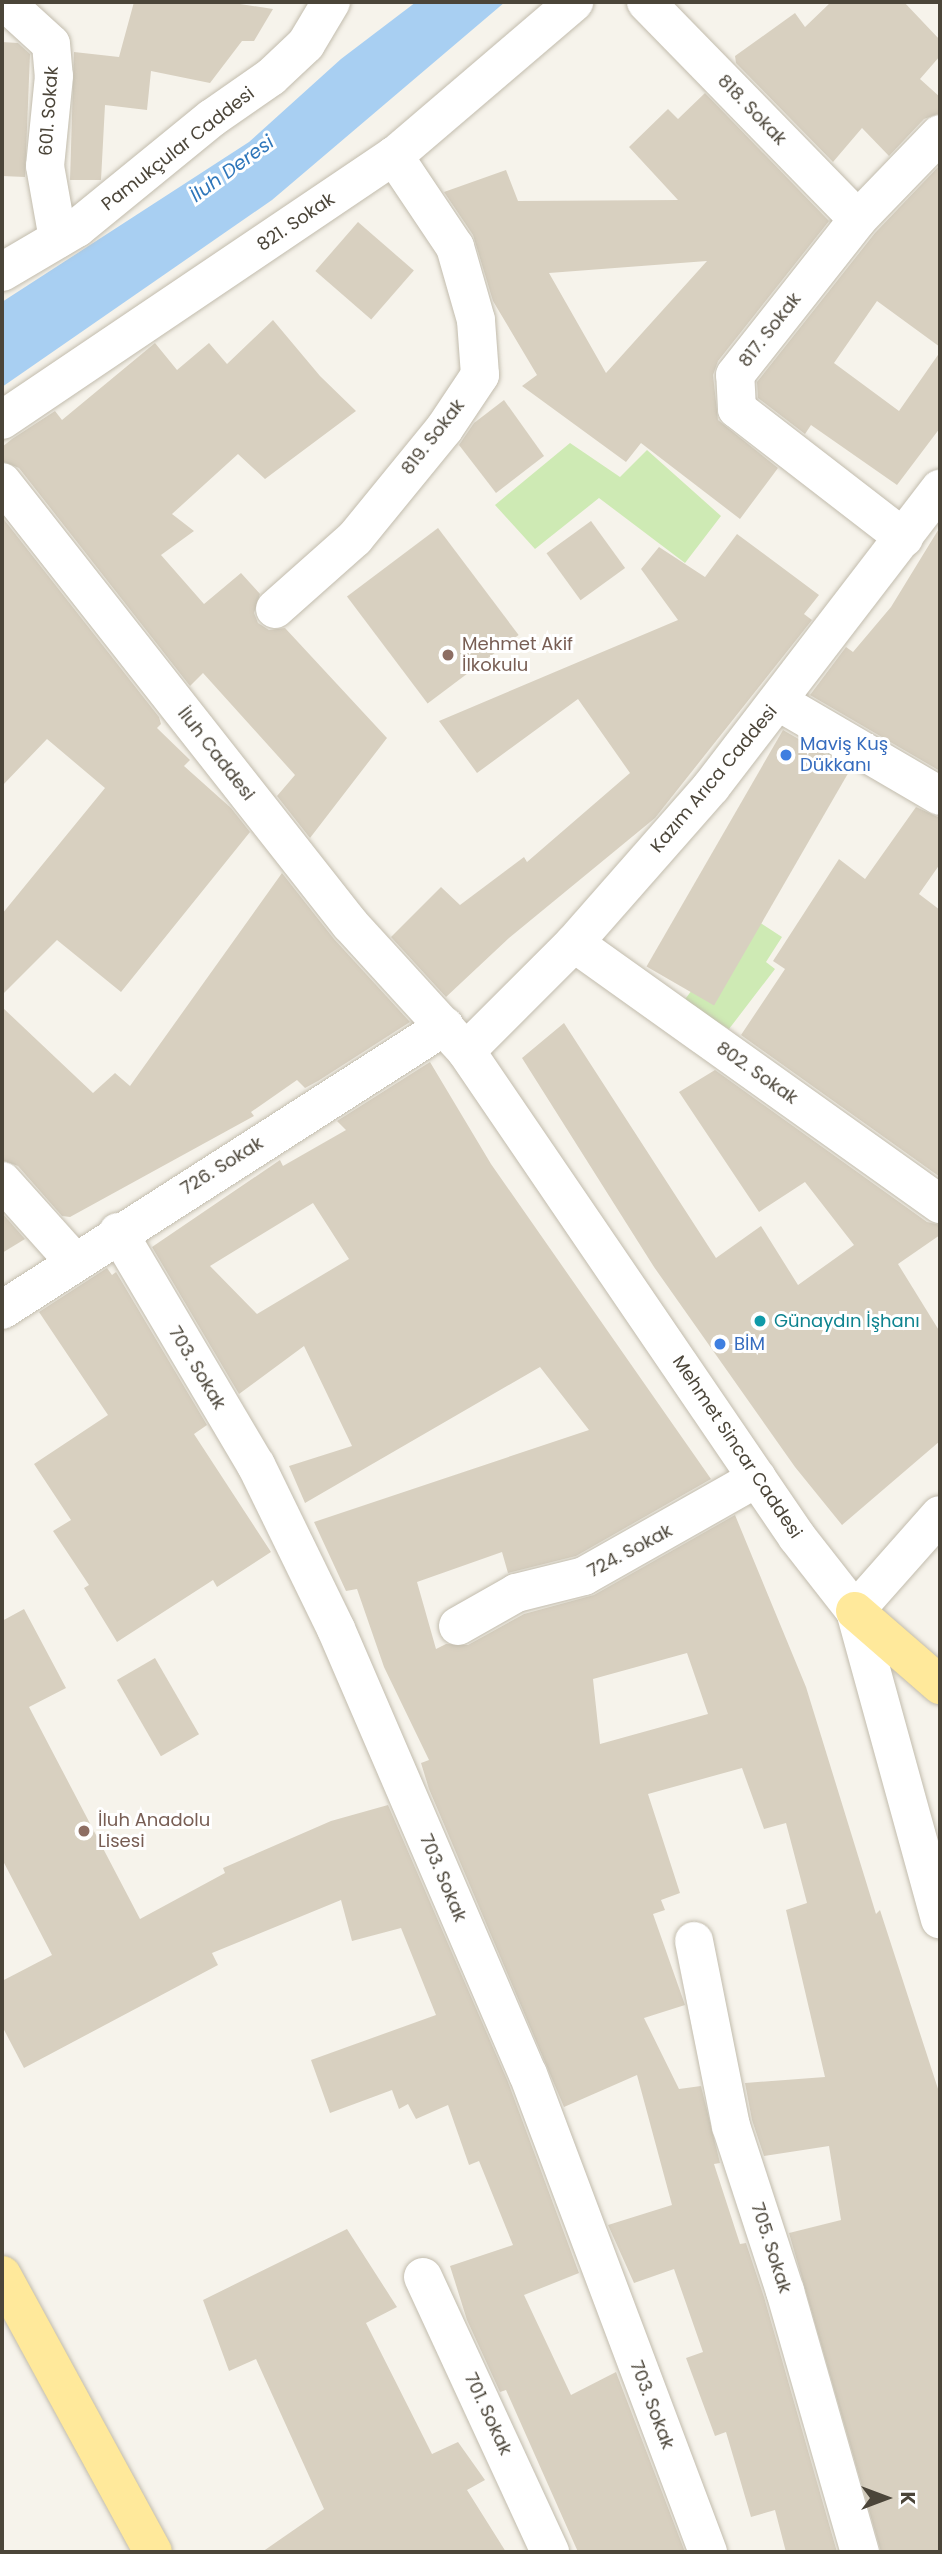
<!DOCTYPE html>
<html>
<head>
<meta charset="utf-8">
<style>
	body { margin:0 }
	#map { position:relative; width:942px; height:2554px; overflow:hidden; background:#f6f3eb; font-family:Poppins,sans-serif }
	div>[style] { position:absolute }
	.green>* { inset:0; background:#ceeab4 }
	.water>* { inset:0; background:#a8cff2 }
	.building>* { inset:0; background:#d8d0c0; transform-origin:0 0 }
	.roads { filter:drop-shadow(0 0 2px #c2bcad) drop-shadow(0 0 2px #c2bcad) }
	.minor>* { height:38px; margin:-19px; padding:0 19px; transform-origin:19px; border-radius:19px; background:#fff }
	.major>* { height:38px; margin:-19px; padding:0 19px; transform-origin:19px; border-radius:19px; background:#ffe99b }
	.dots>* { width:19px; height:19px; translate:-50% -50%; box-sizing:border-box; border:4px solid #fff; border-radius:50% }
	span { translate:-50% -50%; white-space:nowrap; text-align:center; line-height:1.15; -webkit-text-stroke:6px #fff; paint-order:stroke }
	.street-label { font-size:18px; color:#4b4539 }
	.education-label { font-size:18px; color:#785e54 }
	.left { translate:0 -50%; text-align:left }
	.shop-label { font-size:18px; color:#366cbe }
	.culture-label { font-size:18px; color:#0d838f }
	.water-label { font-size:19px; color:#2e76ba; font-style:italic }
	.frame { position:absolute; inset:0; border:4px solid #4b4539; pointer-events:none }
	.north { position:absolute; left:851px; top:2463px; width:70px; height:70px; -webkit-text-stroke:5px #fff; paint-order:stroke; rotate:90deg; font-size:19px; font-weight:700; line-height:28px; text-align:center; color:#4b4539 }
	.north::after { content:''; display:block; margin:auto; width:24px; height:32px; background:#4b4539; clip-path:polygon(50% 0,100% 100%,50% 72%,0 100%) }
</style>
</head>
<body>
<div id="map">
	<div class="green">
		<div style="clip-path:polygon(570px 443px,620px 477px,647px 450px,721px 516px,685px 563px,599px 498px,535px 549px,495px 505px)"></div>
		<div style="clip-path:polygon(748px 915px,782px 937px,766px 962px,775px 969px,729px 1029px,683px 1002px)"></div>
	</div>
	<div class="water">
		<div style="clip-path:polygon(416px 2px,505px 2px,272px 200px,2px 387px,2px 302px,249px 142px,341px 59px)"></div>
	</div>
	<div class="building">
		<div style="clip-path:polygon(134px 2px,227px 2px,273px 9px,254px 41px,242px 41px,210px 83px,151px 71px,147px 110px,105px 105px,101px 180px,70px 180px,74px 52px,119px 57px)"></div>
		<div style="clip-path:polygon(831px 2px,904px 2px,940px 40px,940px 56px,920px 79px,940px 97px,940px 113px,924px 119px,889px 156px,862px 128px,833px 162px,736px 63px,735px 56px,795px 13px,805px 27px)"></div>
		<div style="clip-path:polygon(2px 42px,18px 43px,30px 54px,25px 177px,2px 176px)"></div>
		<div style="clip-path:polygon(evenodd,705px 93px,829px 221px,718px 361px,713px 375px,718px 420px,778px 468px,740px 519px,641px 443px,626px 462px,522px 386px,537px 375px,493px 301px,473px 235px,444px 192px,506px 170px,518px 201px,678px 200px,629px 147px,668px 109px,678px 119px,705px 93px,707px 261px,606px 373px,549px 273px,707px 261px)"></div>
		<div style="clip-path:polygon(940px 165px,940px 347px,877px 301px,834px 363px,899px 411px,940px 352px,940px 428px,897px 485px,811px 425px,805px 434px,758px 398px,757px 382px,875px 233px)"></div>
		<div style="left:358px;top:222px;width:74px;height:65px;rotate:41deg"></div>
		<div style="clip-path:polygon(273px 320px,320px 376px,356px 411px,265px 479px,238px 454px,172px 514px,194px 531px,161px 555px,204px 604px,241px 573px,260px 594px,254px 613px,258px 623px,269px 630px,285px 628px,387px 738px,310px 838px,277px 796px,295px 775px,203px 673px,190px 686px,19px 468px,2px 461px,2px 447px,12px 439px,55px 411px,62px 420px,155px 343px,177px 370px,209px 343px,227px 364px)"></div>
		<div style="clip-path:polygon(504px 400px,544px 456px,496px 493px,459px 445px,474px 423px)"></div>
		<div style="clip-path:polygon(2px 517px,159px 717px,161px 724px,157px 728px,190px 760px,184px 766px,231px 808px,250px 832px,121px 992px,57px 940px,2px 995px,2px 914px,105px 788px,47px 739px,2px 786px)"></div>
		<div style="left:591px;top:521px;width:58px;height:55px;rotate:54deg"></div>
		<div style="clip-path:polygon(940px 527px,940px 771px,810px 695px,846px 647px,853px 652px,891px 607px)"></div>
		<div style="left:438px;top:528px;width:134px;height:114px;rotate:53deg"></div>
		<div style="clip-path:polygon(737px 534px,819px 595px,804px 614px,812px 620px,655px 818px,509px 938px,446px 997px,391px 937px,441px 887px,460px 905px,524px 857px,527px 862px,630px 773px,578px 699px,477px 773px,439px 721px,678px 620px,641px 569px,659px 547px,705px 577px)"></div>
		<div style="left:783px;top:730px;width:78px;height:273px;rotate:30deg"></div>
		<div style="clip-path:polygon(916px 807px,940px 818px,940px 864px,919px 894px,940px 910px,940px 1177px,741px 1035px,785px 969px,773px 961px,839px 859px,865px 879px)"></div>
		<div style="clip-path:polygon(282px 873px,334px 939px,410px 1022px,318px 1081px,305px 1088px,297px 1080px,251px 1112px,254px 1116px,70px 1217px,62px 1216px,18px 1166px,2px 1160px,2px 1007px,93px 1093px,115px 1073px,130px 1086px)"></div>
		<div style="clip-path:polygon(564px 1023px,716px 1258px,761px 1226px,798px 1285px,854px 1245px,805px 1182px,759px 1212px,679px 1092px,715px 1070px,927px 1222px,940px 1225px,940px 1235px,898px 1264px,940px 1332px,940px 1441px,842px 1525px,795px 1467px,654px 1267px,522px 1058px)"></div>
		<div style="clip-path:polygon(evenodd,430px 1062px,491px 1164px,711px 1479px,576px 1556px,508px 1573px,502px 1552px,417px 1582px,436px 1649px,446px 1644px,468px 1645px,524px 1614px,594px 1595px,735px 1515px,806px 1687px,876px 1914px,880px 1910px,940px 2095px,940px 2552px,881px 2552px,789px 2233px,841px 2220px,829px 2146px,764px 2156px,752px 2120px,745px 2083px,825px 2077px,786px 1910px,807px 1903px,786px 1823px,764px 1829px,742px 1768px,648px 1794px,680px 1893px,661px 1900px,665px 1910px,653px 1914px,685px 2005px,644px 2018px,679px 2089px,701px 2086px,720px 2163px,714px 2164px,740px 2244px,746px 2243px,764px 2297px,837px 2552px,786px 2552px,775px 2510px,751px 2517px,726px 2432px,715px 2436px,686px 2358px,703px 2352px,674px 2269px,634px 2283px,608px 2225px,672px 2205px,637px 2075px,564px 2107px,429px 1789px,421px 1763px,429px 1760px,384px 1667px,357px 1589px,346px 1591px,314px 1522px,589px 1430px,540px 1367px,305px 1503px,289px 1466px,352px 1446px,304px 1346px,239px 1394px,152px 1247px,280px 1160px,283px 1166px,346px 1130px,337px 1121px,430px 1062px,313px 1203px,349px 1259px,257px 1314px,210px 1266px,313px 1203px,430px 1062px,687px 1653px,708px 1714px,600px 1744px,593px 1679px,687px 1653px)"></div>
		<div style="clip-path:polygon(2px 1213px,25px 1239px,2px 1253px)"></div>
		<div style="clip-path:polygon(107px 1268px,112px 1275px,116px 1272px,207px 1425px,194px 1434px,271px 1552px,217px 1587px,213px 1580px,117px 1642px,84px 1588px,89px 1585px,53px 1531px,71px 1520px,34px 1464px,108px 1415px,39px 1312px)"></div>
		<div style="clip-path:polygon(24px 1609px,66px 1688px,29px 1707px,140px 1919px,225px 1873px,223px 1868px,331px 1821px,388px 1805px,508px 2082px,579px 2273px,524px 2295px,571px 2395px,616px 2372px,685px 2552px,578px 2552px,506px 2390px,500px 2392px,467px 2320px,450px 2266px,513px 2245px,479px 2161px,469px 2165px,448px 2105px,416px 2119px,408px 2104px,399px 2109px,392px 2090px,330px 2113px,311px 2060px,436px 2015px,401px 1928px,352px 1941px,341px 1900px,212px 1953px,218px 1965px,24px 2068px,2px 2026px,2px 1981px,52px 1955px,2px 1859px,2px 1621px)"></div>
		<div style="left:155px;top:1658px;width:88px;height:44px;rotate:60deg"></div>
		<div style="clip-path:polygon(347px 2229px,397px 2307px,366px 2323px,432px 2454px,458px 2442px,485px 2480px,467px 2490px,506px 2552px,262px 2552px,324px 2509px,256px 2359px,229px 2371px,203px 2300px)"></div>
	</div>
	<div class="roads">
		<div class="minor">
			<div style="left:5px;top:2px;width:62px;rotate:42.4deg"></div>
			<div style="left:51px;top:44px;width:32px;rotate:85deg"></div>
			<div style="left:54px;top:76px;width:90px;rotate:95.7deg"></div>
			<div style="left:45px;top:166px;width:74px;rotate:79.9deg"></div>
			<div style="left:646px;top:2px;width:303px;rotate:45.7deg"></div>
			<div style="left:2px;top:272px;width:87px;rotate:-30.4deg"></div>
			<div style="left:77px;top:228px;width:174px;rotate:-39.2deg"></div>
			<div style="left:212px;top:118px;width:72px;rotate:-34.8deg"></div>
			<div style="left:271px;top:77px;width:48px;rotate:-43.3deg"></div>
			<div style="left:306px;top:44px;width:49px;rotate:-59.2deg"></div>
			<div style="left:2px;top:420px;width:473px;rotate:-34deg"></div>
			<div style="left:394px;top:156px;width:237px;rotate:-40.5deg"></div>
			<div style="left:2px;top:482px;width:563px;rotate:51.79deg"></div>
			<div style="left:350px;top:924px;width:172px;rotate:47.6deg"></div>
			<div style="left:466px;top:1051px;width:588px;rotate:55.74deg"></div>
			<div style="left:797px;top:1537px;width:94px;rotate:51.9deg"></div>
			<div style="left:855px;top:1611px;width:320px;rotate:74.6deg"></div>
			<div style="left:904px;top:538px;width:211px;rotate:-142.3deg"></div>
			<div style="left:737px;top:409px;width:34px;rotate:-93deg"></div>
			<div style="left:735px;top:375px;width:199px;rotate:-51.7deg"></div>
			<div style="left:858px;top:219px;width:118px;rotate:-46deg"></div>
			<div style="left:275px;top:609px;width:107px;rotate:-41.6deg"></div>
			<div style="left:355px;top:538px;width:141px;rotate:-50.8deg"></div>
			<div style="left:444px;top:429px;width:65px;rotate:-56.3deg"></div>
			<div style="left:480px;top:375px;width:55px;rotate:-94.2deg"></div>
			<div style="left:476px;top:320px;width:76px;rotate:-106deg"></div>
			<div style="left:455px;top:247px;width:110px;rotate:-123.8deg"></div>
			<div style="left:779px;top:702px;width:186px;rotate:30.3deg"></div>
			<div style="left:574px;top:943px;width:450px;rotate:35.5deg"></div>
			<div style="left:466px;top:1051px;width:153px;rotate:-45deg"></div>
			<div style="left:574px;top:943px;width:208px;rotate:-48.7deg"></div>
			<div style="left:711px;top:787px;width:376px;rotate:-52.5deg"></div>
			<div style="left:2px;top:1181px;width:106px;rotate:48.1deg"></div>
			<div style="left:118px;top:1232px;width:271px;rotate:59.4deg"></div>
			<div style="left:256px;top:1465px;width:182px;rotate:64deg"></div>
			<div style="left:336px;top:1629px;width:485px;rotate:66.7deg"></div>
			<div style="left:528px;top:2074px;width:511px;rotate:69.37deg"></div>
			<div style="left:2px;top:1310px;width:526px;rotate:-32.66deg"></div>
			<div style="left:855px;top:1611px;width:128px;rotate:-48.5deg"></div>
			<div style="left:458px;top:1626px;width:67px;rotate:-29.6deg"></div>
			<div style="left:516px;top:1593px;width:70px;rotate:-14deg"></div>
			<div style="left:584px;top:1576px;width:199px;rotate:-29.5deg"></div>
			<div style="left:694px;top:1941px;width:189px;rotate:78.7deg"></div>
			<div style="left:731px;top:2126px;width:174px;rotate:71.9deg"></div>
			<div style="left:785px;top:2291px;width:272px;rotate:74deg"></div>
			<div style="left:423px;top:2277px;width:303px;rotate:65.2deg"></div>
		</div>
		<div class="major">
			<div style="left:855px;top:1611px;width:113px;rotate:41deg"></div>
			<div style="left:2px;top:2275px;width:315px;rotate:61.4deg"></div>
		</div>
	</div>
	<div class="dots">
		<div style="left:448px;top:655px;background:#8d6e63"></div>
		<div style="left:786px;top:755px;background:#3f7fe0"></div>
		<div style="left:760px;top:1321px;background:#0f9aa8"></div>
		<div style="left:720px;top:1344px;background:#3f7fe0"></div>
		<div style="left:84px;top:1831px;background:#8d6e63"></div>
	</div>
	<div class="street-label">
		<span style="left:752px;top:110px;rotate:46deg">818. Sokak</span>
		<span style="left:49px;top:111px;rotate:-86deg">601. Sokak</span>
		<span style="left:178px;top:149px;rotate:-38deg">Pamukçular Caddesi</span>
		<span style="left:296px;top:222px;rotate:-34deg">821. Sokak</span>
		<span style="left:770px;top:330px;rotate:-52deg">817. Sokak</span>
		<span style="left:433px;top:437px;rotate:-52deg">819. Sokak</span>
		<span style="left:216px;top:754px;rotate:52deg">İluh Caddesi</span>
		<span style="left:714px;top:779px;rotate:-50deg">Kazım Arıca Caddesi</span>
		<span style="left:757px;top:1073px;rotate:35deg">802. Sokak</span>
		<span style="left:222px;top:1166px;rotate:-32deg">726. Sokak</span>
		<span style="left:197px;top:1368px;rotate:59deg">703. Sokak</span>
		<span style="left:737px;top:1447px;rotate:56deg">Mehmet Sincar Caddesi</span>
		<span style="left:630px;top:1551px;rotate:-28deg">724. Sokak</span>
		<span style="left:443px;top:1878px;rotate:67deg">703. Sokak</span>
		<span style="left:771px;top:2248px;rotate:72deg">705. Sokak</span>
		<span style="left:652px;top:2405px;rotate:69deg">703. Sokak</span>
		<span style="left:488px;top:2414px;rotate:65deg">701. Sokak</span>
	</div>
	<div class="education-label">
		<span class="left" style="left:462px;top:655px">Mehmet Akif<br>İlkokulu</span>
		<span class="left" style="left:98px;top:1831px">İluh Anadolu<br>Lisesi</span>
	</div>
	<div class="shop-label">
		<span class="left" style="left:800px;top:755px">Maviş Kuş<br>Dükkanı</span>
		<span class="left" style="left:734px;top:1344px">BİM</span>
	</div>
	<div class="culture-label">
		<span class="left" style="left:774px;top:1321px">Günaydın İşhanı</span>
	</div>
	<div class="water-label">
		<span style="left:232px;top:169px;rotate:-36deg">İluh Deresi</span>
	</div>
	<div class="frame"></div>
	<div class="north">K</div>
</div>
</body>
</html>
